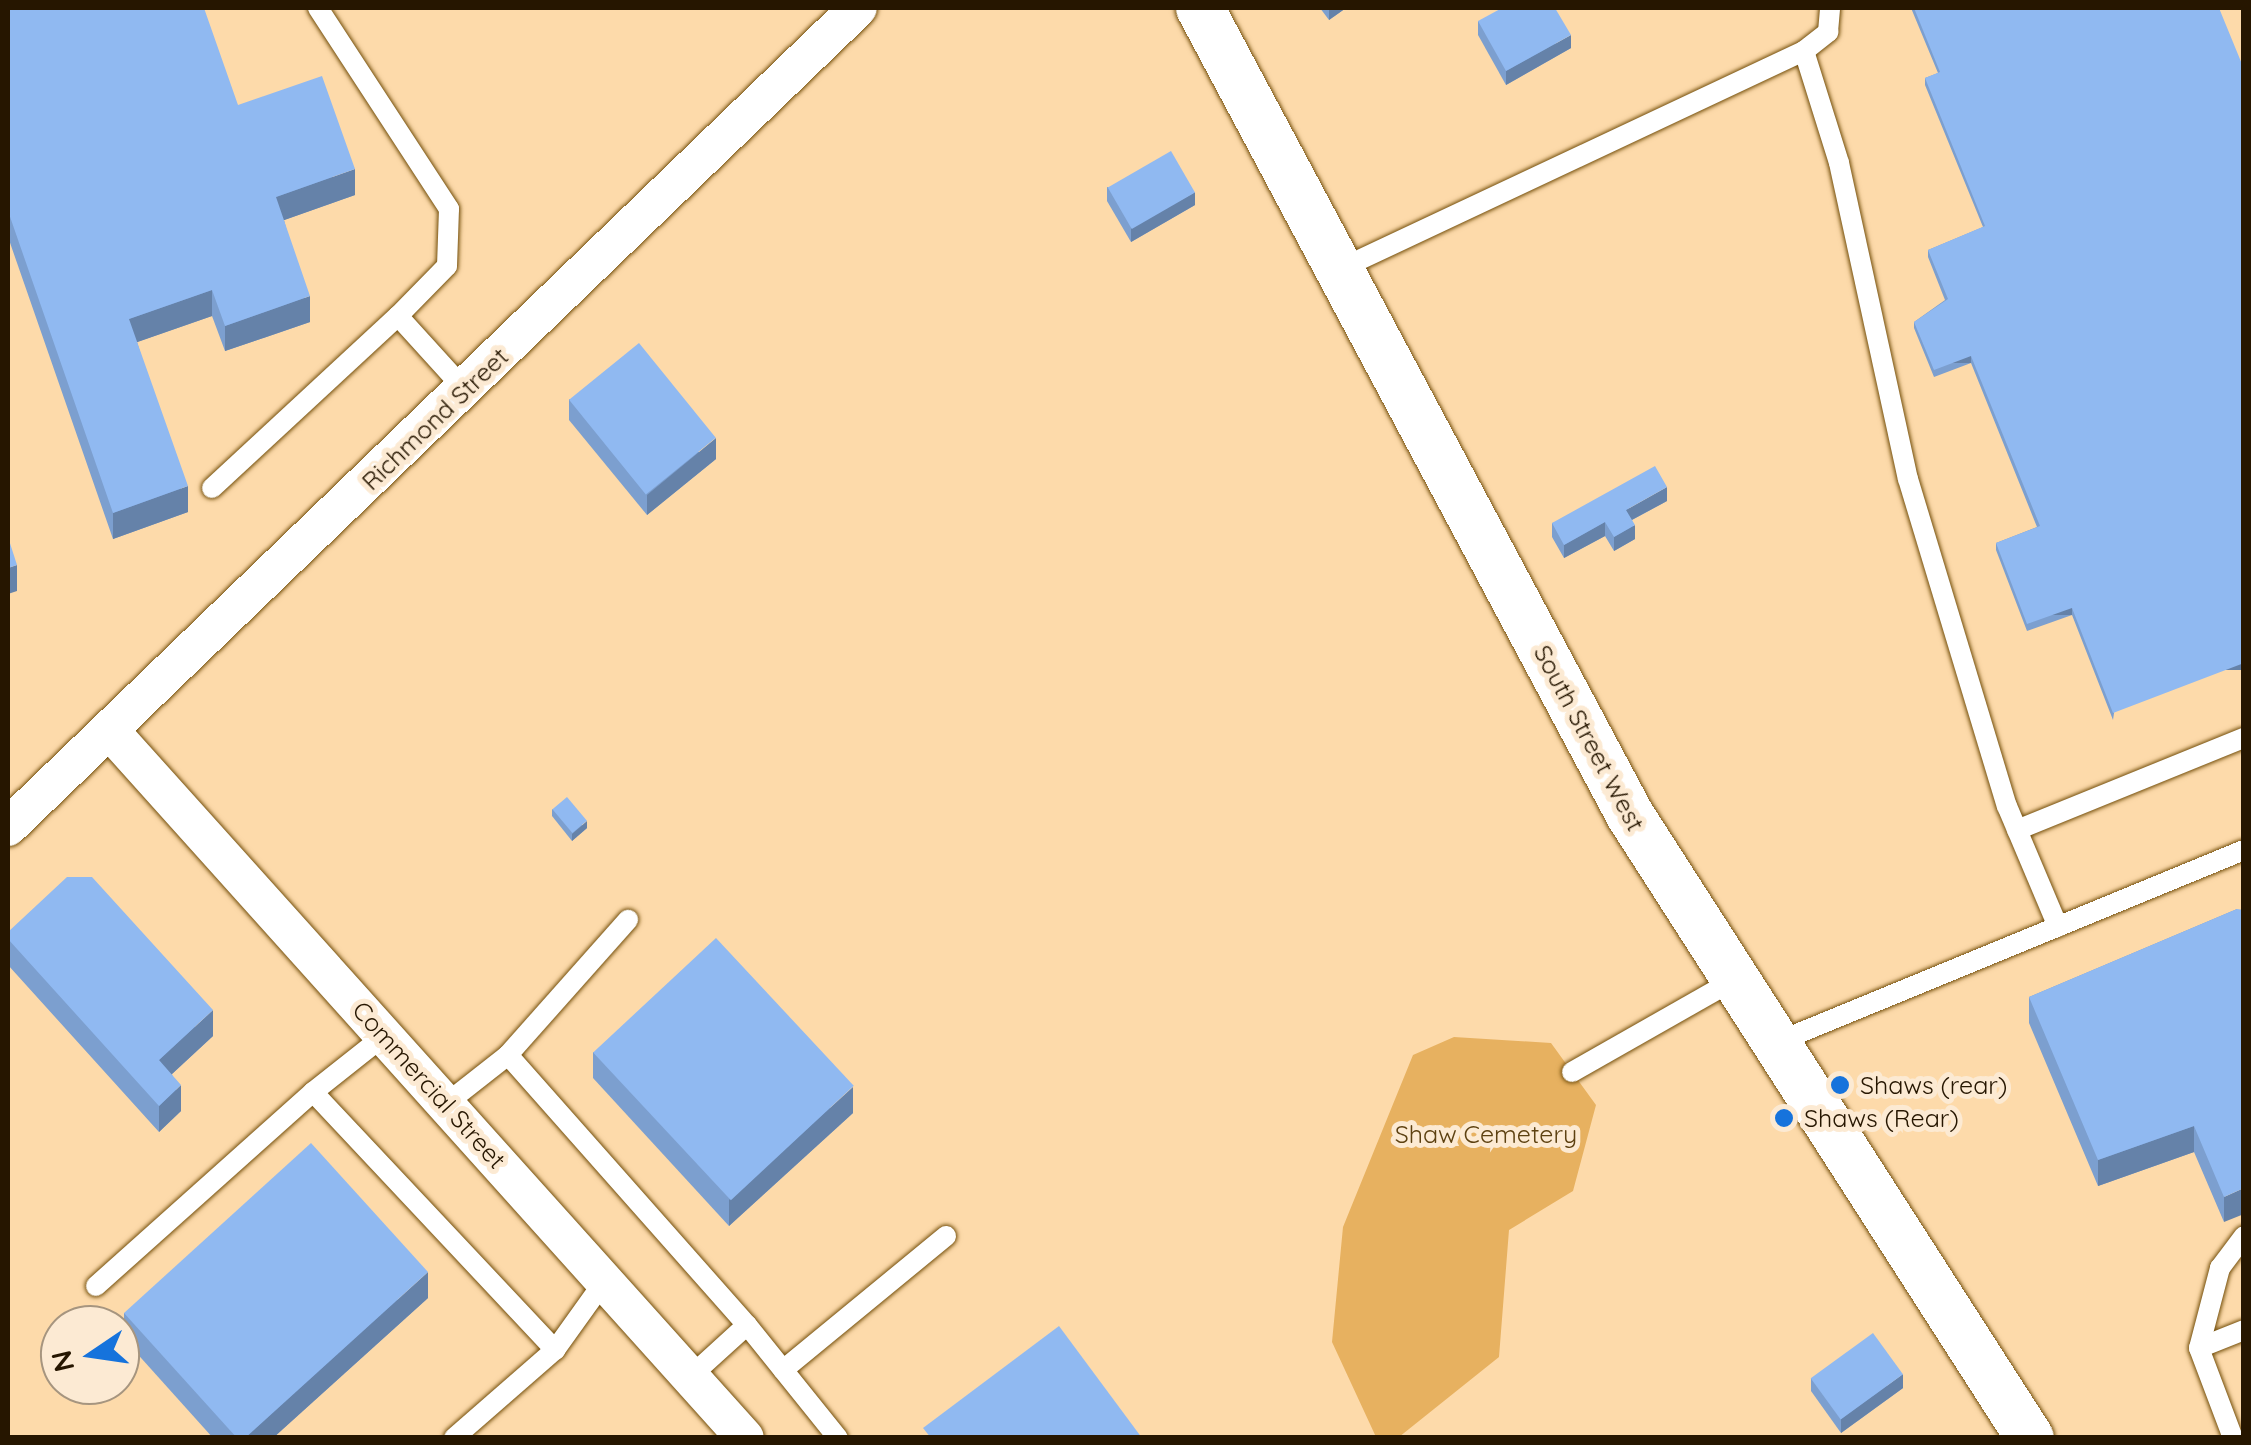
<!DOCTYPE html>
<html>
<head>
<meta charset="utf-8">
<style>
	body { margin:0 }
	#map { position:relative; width:2251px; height:1445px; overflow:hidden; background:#fddaaa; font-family:Quicksand,sans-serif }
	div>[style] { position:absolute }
	.green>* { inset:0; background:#e7b160 }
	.roads { filter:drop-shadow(0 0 2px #744f0b) drop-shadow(0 0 2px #744f0b) }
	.service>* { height:20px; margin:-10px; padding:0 10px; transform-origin:10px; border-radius:10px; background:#fff }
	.minor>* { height:38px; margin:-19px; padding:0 19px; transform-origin:19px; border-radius:19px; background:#fff }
	.tertiary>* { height:48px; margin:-24px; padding:0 24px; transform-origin:24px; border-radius:24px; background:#fff }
	.wall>* { inset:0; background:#7c9fcf }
	.shaded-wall>* { inset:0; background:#6582a9; transform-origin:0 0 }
	.building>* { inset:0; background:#90b9f1; transform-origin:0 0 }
	.dots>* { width:28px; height:28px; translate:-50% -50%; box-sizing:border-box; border:5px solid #fcead3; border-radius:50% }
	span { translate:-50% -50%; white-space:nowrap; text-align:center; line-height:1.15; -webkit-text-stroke:10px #fcead3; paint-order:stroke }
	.street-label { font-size:25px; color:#261600 }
	.poi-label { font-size:25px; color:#261600 }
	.left { translate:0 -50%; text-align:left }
	.park-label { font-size:25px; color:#5d4111 }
	.frame { position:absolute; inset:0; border:10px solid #261600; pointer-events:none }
	.north { position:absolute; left:40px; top:1305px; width:100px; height:100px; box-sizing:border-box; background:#fcead3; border:2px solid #a6957f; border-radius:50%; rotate:257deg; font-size:28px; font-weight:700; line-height:40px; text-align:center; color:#261600 }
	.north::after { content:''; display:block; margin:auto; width:35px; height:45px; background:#1673dc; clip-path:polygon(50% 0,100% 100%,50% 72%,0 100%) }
</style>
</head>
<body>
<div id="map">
	<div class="green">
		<div style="clip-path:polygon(1454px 1037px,1551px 1043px,1596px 1105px,1573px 1191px,1509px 1230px,1499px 1357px,1399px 1437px,1376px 1437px,1332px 1342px,1343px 1227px,1413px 1055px)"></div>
	</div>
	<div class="roads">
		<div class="service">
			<div style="left:318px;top:8px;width:240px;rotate:56.9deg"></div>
			<div style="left:449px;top:209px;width:57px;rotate:92deg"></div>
			<div style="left:447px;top:266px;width:70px;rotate:134.4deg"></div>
			<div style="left:398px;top:316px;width:100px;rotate:47.8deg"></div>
			<div style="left:1804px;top:51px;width:117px;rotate:72.6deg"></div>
			<div style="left:1839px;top:163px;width:323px;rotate:77.7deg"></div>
			<div style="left:1908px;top:479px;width:342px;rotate:73.2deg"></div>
			<div style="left:2007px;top:806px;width:131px;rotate:67.1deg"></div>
			<div style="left:1340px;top:269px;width:513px;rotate:-25.17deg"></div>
			<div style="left:1804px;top:51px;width:31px;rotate:-38deg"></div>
			<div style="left:1828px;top:32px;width:24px;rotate:-85deg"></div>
			<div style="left:212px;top:488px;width:253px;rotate:-42.8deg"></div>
			<div style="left:2017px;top:830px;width:245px;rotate:-22.1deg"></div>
			<div style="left:385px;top:1035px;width:92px;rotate:141.6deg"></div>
			<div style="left:313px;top:1092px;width:354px;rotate:46.8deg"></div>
			<div style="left:1775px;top:1043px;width:507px;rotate:-22.37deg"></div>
			<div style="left:508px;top:1055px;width:181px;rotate:-48.4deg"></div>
			<div style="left:1572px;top:1072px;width:186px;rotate:-29.6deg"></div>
			<div style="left:447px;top:1103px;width:78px;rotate:-38.2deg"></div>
			<div style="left:508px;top:1055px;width:361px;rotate:48.5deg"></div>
			<div style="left:747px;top:1325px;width:76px;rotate:137.7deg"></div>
			<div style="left:96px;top:1286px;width:291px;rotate:-41.8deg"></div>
			<div style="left:747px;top:1325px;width:145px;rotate:51.2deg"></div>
			<div style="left:2199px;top:1348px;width:83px;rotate:-75.3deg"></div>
			<div style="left:2220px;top:1268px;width:40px;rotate:-53deg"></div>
			<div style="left:783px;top:1370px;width:211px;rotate:-39.4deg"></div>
			<div style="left:454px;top:1438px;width:134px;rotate:-41.1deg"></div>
			<div style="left:555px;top:1350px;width:82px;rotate:-54.4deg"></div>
			<div style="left:2233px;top:1438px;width:96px;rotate:-110.7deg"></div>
			<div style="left:2199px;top:1348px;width:48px;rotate:-21.8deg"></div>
		</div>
		<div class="minor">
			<div style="left:112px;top:733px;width:947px;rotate:48.08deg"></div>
			<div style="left:8px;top:827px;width:1180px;rotate:-43.94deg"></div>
		</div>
		<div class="tertiary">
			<div style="left:1200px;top:8px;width:914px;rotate:61.95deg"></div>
			<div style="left:1630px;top:815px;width:740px;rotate:57.3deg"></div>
		</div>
	</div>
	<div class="wall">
		<div style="clip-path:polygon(8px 8px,238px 105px,355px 195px,284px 220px,310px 322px,225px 351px,212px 316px,137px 342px,188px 512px,113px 539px,8px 237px)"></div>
		<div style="clip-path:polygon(1320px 8px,1346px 8px,1329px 20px)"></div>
		<div style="clip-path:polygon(1911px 8px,2219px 8px,2113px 720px,2072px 615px,2027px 631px,1996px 550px,1996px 543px,2037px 527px,1971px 363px,1934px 377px,1914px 328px,1914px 322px,1945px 300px,1928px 257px,1928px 250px,1983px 227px,1925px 85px,1925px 78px,1938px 73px)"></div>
		<div style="clip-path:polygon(1478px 21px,1571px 48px,1506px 85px,1478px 35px)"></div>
		<div style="clip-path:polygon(1107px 187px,1195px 205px,1131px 242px,1107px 201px)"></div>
		<div style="clip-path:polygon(569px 399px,716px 459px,647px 515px,569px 420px)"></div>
		<div style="clip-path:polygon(1667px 501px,1632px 520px,1635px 539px,1614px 551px,1605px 536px,1564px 558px,1552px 537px,1552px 523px)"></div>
		<div style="clip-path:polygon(552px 809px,587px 828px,572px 841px,552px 816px)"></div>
		<div style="clip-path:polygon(2237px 909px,2224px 1222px,2194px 1152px,2098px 1186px,2029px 1023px,2029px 997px)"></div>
		<div style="clip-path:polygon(8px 932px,213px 1036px,172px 1074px,181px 1111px,159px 1132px,8px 965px)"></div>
		<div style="clip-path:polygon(593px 1052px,853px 1113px,729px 1226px,593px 1078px)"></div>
		<div style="clip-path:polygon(428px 1298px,273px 1438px,213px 1438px,124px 1339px,124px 1313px)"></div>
		<div style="clip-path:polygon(1811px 1378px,1903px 1388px,1841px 1433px,1811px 1391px)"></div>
	</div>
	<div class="shaded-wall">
		<div style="clip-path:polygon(1329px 8px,1346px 8px,1329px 20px)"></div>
		<div style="clip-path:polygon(1571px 35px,1571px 48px,1506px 85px,1506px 71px)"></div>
		<div style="clip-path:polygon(355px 169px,355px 195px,276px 223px,276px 197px)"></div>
		<div style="clip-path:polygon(1195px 192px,1195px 205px,1131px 242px,1131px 228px)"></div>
		<div style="clip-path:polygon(212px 290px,212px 316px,129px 345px,129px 319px)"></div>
		<div style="clip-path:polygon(310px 296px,310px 322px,225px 351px,225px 326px)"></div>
		<div style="left:1971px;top:356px;width:7px;height:40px;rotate:90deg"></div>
		<div style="clip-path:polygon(716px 438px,716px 459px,647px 515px,647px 495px)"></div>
		<div style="clip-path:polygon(188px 486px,188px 512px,113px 539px,113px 513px)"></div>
		<div style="clip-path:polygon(1667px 487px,1667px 501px,1626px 523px,1626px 510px)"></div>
		<div style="clip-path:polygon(1605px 522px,1605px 536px,1564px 558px,1564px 545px)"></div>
		<div style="clip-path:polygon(1635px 525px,1635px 539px,1614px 551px,1614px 537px)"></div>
		<div style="clip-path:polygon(17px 565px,17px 591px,8px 594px,8px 568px)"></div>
		<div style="left:2072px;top:608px;width:7px;height:48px;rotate:90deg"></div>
		<div style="left:2244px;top:663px;width:7px;height:140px;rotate:90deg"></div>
		<div style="clip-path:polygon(587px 821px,587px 828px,572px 841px,572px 834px)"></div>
		<div style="clip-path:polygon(213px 1010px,213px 1036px,159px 1086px,159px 1060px)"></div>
		<div style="clip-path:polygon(181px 1085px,181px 1111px,159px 1132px,159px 1106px)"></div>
		<div style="clip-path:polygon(853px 1087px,853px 1113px,729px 1226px,729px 1200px)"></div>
		<div style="clip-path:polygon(2194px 1126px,2194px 1152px,2098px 1186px,2098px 1160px)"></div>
		<div style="clip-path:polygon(2244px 1188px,2244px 1214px,2224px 1222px,2224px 1197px)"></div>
		<div style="clip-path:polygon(428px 1272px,428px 1298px,273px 1438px,245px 1438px)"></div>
		<div style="clip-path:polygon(1903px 1374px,1903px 1388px,1841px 1433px,1841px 1419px)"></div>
	</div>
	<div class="building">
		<div style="clip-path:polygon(8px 8px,204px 8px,238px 105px,322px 76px,355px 169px,276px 197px,310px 296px,225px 326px,212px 290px,129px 319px,188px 486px,113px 513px,8px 211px)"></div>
		<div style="clip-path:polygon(1502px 8px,1555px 8px,1571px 35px,1506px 71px,1478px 21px)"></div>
		<div style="clip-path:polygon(1914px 8px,2219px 8px,2244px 69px,2244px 663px,2113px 713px,2072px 608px,2027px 624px,1996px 543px,2040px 526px,1971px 356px,1934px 370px,1914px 322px,1948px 299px,1928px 250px,1985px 226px,1925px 78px,1940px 72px)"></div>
		<div style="left:1171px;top:151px;width:48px;height:73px;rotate:60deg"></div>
		<div style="left:639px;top:343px;width:122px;height:90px;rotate:51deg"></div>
		<div style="clip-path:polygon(1655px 466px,1667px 487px,1626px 510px,1635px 525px,1614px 537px,1605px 522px,1564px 545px,1552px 523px)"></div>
		<div style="clip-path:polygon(8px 537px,17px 565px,8px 568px)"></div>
		<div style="left:567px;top:797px;width:31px;height:19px;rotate:50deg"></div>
		<div style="clip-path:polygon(67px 877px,92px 877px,213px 1010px,159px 1060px,181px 1085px,159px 1106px,8px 939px,8px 932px)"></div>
		<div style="clip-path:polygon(2237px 909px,2244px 910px,2244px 1188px,2224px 1197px,2194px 1126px,2098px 1160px,2029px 997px)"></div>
		<div style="left:716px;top:938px;width:202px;height:168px;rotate:47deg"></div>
		<div style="clip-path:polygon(311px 1143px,428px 1272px,245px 1438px,237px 1438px,124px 1313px)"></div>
		<div style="clip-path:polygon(1059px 1326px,1142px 1438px,931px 1438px,923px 1428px)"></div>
		<div style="left:1873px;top:1333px;width:51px;height:77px;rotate:54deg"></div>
	</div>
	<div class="dots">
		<div style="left:1840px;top:1085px;background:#1673dc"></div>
		<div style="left:1784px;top:1118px;background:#1673dc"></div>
	</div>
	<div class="street-label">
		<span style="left:435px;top:419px;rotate:-44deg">Richmond Street</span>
		<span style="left:1589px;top:738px;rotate:62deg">South Street West</span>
		<span style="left:429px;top:1085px;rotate:48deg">Commercial Street</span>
	</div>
	<div class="poi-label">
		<span class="left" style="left:1860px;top:1085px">Shaws (rear)</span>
		<span class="left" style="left:1804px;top:1118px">Shaws (Rear)</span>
	</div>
	<div class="park-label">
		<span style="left:1486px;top:1134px">Shaw Cemetery</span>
	</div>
	<div class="frame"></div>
	<div class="north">N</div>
</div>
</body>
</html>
